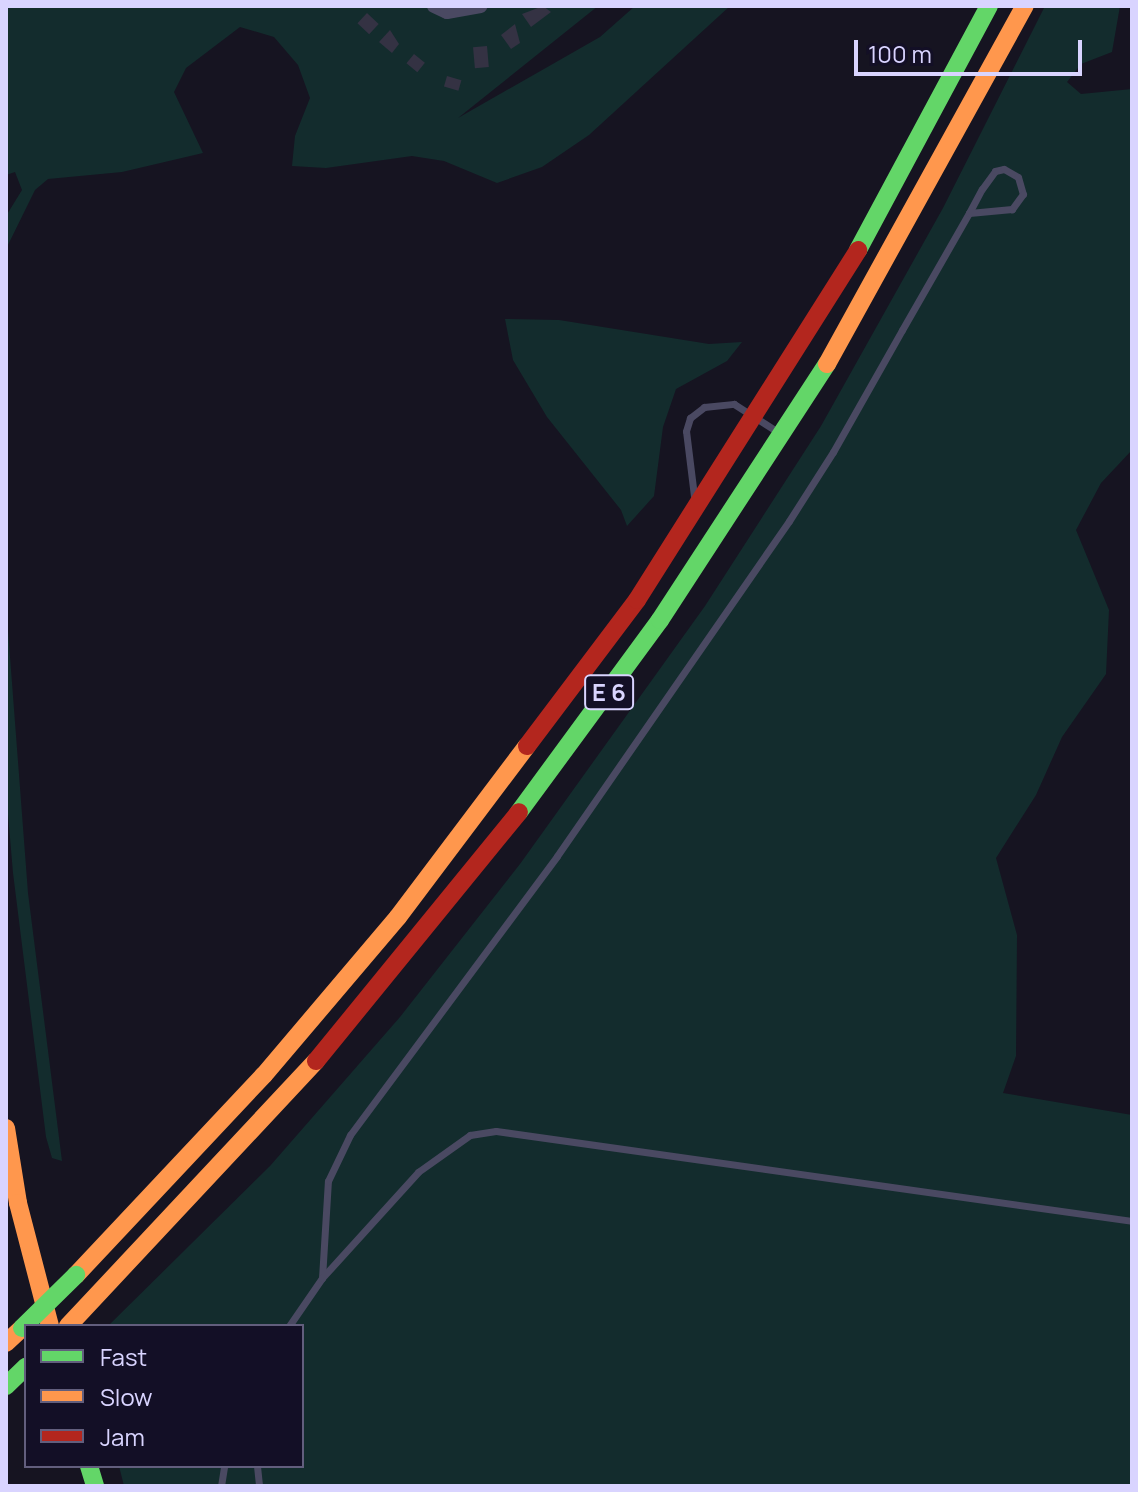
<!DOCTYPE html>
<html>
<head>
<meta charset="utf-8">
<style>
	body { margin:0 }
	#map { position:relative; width:1138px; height:1492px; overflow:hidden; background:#161421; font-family:Manrope,sans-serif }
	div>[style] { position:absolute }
	.green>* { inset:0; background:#132c2d }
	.building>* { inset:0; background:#343243; transform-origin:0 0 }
	.lane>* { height:7px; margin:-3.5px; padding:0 3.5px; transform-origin:3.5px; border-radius:3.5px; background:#4a4962 }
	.street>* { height:14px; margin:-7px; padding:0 7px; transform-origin:7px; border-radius:7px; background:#4a4962 }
	.fast>* { height:18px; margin:-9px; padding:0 9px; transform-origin:9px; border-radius:9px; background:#63d668 }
	.slow>* { height:18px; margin:-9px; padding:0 9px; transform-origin:9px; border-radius:9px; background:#ff974d }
	.jam>* { height:18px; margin:-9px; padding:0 9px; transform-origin:9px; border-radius:9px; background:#b3261e }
	.fast-bridge>* { height:18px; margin:-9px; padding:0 9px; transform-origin:9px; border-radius:9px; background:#63d668 }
	span { translate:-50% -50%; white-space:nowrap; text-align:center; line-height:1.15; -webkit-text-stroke:7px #130f26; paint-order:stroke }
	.shield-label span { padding:2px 6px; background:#130f26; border:2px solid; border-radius:6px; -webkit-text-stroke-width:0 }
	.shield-label { font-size:24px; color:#d9d4ff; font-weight:700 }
	.frame { position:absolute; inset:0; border:8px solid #d9d4ff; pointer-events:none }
	.legend { position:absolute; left:24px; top:1324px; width:280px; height:144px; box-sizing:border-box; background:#130f26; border:2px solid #625e7d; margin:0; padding:10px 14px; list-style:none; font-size:24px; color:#d9d4ff }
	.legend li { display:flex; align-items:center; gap:16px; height:40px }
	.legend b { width:40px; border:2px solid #625e7d }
	.scale { position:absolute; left:854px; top:40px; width:228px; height:36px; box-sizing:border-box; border:4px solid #d9d4ff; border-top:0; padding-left:10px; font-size:24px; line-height:28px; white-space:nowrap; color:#d9d4ff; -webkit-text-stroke:6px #130f26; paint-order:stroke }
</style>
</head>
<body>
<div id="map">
	<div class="green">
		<div style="clip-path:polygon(6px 6px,598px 6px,458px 118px,600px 37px,635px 6px,730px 6px,589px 135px,542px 167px,497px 183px,444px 161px,412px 156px,326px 168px,292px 166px,295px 136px,310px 98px,298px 65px,274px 37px,240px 27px,186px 68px,174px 92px,203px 153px,122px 172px,48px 179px,35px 190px,6px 249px,6px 216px,22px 190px,15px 172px,6px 175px)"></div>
		<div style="clip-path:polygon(1045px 6px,1120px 6px,1112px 52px,1081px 64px,1067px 82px,1081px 94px,1132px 89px,1132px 450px,1101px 483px,1076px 530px,1109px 610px,1106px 674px,1062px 737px,1036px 795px,996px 858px,1017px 935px,1016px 1056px,1003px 1093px,1132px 1115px,1132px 1486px,124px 1486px,119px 1466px,302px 1466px,302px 1326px,108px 1326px,270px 1166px,400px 1017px,520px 864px,705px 606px,821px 426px,943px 208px)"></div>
		<div style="clip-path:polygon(505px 319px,559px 320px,709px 344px,742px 342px,727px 361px,676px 389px,663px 427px,654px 496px,627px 526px,621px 510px,547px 417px,513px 360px)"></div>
		<div style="clip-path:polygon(6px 604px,28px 893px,62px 1161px,52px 1158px,46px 1137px,13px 873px,6px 791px)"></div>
	</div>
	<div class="building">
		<div style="clip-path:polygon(543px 6px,551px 12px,531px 27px,522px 14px)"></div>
		<div style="left:367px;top:13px;width:16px;height:14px;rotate:43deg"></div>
		<div style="clip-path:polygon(515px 24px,520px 43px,511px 49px,501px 35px)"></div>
		<div style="clip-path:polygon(390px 30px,399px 44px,392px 53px,379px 42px)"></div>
		<div style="left:487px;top:46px;width:21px;height:14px;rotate:85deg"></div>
		<div style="left:414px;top:54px;width:14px;height:12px;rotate:39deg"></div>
		<div style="left:447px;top:76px;width:15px;height:11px;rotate:16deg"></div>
	</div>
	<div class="lane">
		<div style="left:694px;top:496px;width:65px;rotate:-97deg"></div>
		<div style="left:686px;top:431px;width:14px;rotate:-73deg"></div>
		<div style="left:690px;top:418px;width:18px;rotate:-38deg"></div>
		<div style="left:704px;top:407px;width:30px;rotate:-6deg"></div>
		<div style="left:734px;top:404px;width:52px;rotate:32.5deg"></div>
		<div style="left:322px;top:1278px;width:97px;rotate:-86.5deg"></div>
		<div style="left:328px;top:1181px;width:51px;rotate:-64.4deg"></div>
		<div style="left:350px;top:1135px;width:347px;rotate:-53.4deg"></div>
		<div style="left:557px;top:856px;width:407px;rotate:-55.3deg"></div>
		<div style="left:789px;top:521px;width:82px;rotate:-57.5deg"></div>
		<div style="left:833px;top:452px;width:140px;rotate:-60.5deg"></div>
		<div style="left:902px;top:330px;width:135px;rotate:-60.2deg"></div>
		<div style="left:969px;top:213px;width:27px;rotate:-62deg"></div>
		<div style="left:982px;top:189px;width:22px;rotate:-54deg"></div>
		<div style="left:995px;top:171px;width:9px;rotate:-13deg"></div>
		<div style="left:1004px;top:169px;width:16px;rotate:30deg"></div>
		<div style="left:1018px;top:177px;width:18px;rotate:74deg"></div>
		<div style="left:1023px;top:194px;width:19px;rotate:126deg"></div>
		<div style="left:1012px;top:209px;width:43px;rotate:174.7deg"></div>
		<div style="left:289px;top:1326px;width:58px;rotate:-55.5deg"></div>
		<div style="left:322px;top:1278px;width:143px;rotate:-47.8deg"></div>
		<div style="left:418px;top:1172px;width:64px;rotate:-35.4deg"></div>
		<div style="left:470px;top:1135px;width:26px;rotate:-9deg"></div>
		<div style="left:496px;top:1131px;width:642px;rotate:8.05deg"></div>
		<div style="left:257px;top:1466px;width:20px;rotate:84deg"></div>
		<div style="left:221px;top:1486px;width:20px;rotate:-81deg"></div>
	</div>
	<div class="street">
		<div style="left:434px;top:6px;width:14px;rotate:25deg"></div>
		<div style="left:447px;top:12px;width:34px;rotate:-10deg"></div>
	</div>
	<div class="fast">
		<div style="left:858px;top:250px;width:277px;rotate:-61.8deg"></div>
		<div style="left:519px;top:812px;width:238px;rotate:-53.7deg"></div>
		<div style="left:660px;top:620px;width:306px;rotate:-56.9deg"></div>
		<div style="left:6px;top:1386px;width:28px;rotate:-44deg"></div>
		<div style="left:89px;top:1466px;width:21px;rotate:73deg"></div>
	</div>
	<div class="slow">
		<div style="left:827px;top:364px;width:409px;rotate:-61.1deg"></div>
		<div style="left:6px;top:1128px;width:76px;rotate:80.9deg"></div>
		<div style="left:18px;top:1203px;width:127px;rotate:75.4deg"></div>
		<div style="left:76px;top:1275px;width:274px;rotate:-46.8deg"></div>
		<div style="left:264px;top:1075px;width:207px;rotate:-49.7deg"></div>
		<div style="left:398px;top:917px;width:214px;rotate:-53deg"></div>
		<div style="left:68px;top:1326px;width:363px;rotate:-46.9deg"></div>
		<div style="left:6px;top:1343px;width:22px;rotate:-43deg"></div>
	</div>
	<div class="jam">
		<div style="left:527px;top:746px;width:183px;rotate:-53deg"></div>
		<div style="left:637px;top:600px;width:414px;rotate:-57.7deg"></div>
		<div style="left:316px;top:1061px;width:321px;rotate:-50.8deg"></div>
	</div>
	<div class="fast-bridge">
		<div style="left:22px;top:1328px;width:76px;rotate:-44.5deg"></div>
	</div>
	<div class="shield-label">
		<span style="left:609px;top:692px">E 6</span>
	</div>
	<div class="frame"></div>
	<ul class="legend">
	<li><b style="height:10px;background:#63d668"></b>Fast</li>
	<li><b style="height:10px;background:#ff974d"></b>Slow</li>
	<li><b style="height:10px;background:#b3261e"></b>Jam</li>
	</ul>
	<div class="scale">100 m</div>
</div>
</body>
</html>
